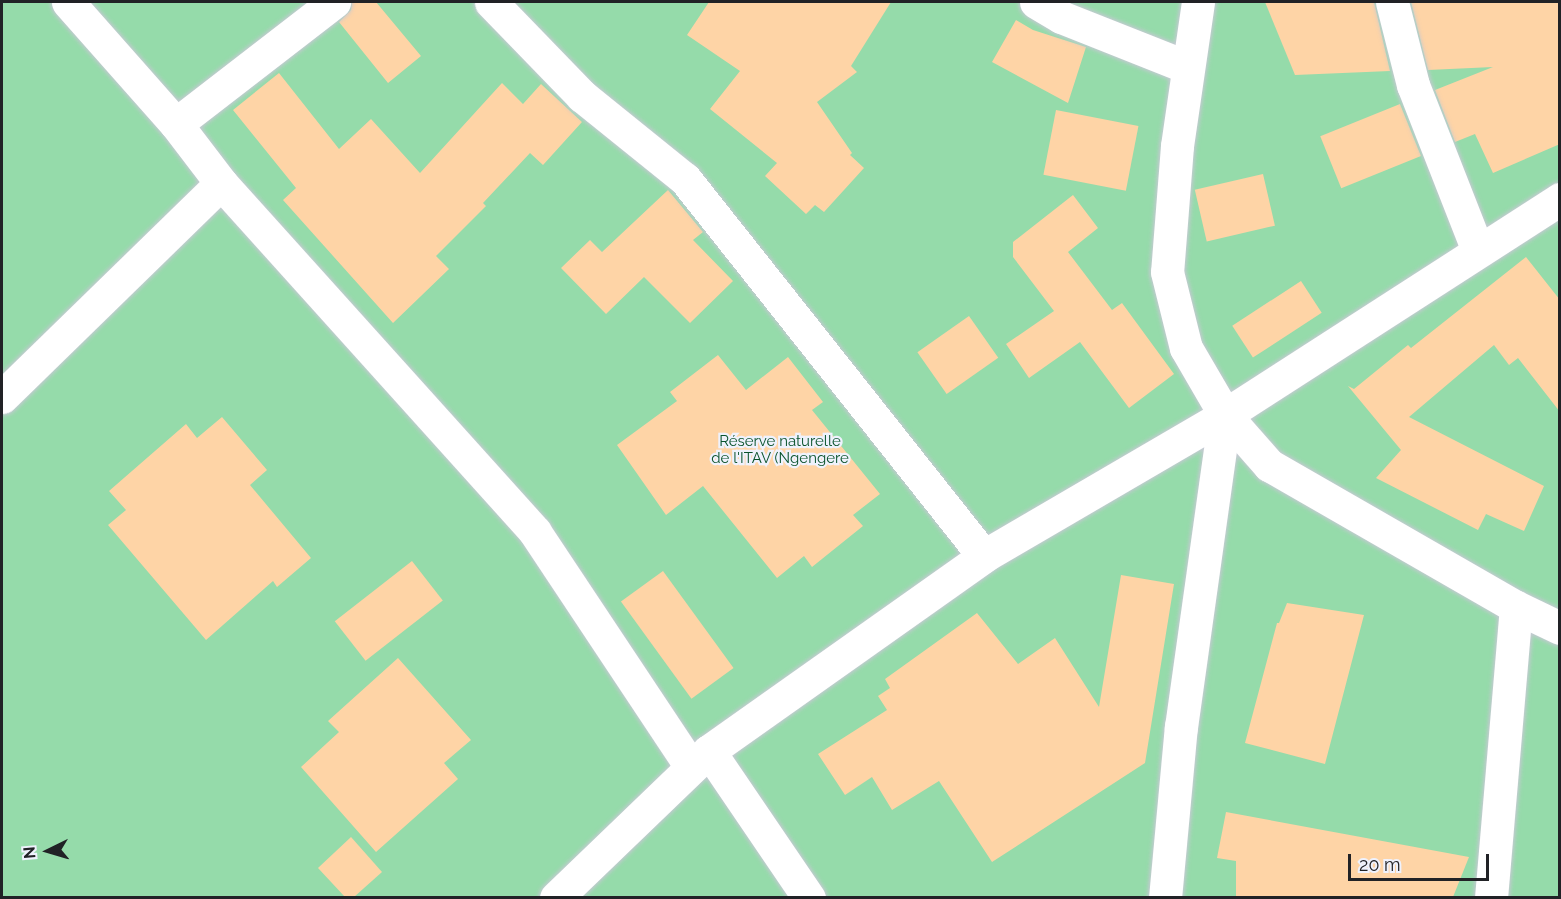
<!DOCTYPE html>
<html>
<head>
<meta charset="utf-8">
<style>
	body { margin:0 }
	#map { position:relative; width:1561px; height:899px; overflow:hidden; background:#eff2fd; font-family:Raleway,sans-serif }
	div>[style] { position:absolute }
	.green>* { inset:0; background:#95dbaa; transform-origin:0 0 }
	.building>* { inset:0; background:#fed4a6; transform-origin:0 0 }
	.roads { filter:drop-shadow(0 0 2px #c6c9d3) drop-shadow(0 0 2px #c6c9d3) }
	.minor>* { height:33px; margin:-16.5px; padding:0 16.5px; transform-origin:16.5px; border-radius:16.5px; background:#fff }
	span { translate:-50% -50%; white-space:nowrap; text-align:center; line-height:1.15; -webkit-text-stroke:4.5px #eff2fd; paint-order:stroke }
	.park-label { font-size:15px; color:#0a532c }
	.frame { position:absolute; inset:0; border:3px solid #212226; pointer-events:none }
	.north { position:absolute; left:18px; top:821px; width:60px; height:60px; -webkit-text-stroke:4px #eff2fd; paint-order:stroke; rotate:265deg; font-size:16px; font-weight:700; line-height:24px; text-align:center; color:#212226 }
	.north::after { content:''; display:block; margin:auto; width:21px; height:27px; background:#212226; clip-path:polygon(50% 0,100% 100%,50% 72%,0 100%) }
	.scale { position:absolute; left:1348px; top:854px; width:141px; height:27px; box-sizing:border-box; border:3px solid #212226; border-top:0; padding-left:8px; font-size:18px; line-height:21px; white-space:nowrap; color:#212226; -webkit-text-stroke:4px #eff2fd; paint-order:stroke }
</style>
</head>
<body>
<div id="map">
	<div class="green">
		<div style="left:2px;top:2px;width:1557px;height:895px"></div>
	</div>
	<div class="building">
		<div style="clip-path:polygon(352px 2px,376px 2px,421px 56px,388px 83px,339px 22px,351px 10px)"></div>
		<div style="clip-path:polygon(709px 2px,891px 2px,851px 66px,857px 72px,817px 102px,852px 153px,850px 155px,864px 168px,824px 212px,815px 205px,806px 214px,765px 176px,777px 163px,710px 109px,740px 71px,687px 35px)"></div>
		<div style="clip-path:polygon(1265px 2px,1374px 2px,1390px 71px,1295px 75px)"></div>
		<div style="clip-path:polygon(1411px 2px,1560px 2px,1560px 144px,1493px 173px,1475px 134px,1455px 142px,1435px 90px,1493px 67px,1428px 70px)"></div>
		<div style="clip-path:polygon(1016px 20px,1033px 30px,1086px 47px,1068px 103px,992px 62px)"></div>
		<div style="clip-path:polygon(279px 73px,339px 149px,371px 119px,420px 173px,502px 83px,523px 104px,541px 84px,582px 122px,543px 165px,530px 153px,483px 203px,486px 206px,436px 256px,449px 269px,393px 323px,283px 200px,296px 188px,233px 110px)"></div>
		<div style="left:1400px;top:104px;width:56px;height:86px;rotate:68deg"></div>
		<div style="left:1056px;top:110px;width:84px;height:66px;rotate:11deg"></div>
		<div style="left:1263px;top:174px;width:53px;height:70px;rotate:77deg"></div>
		<div style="clip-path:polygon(668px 190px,703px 232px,693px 240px,733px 281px,690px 323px,644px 277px,606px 314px,561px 268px,590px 240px,602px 252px)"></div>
		<div style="clip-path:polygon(1073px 195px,1098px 228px,1068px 252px,1112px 310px,1122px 303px,1174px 374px,1129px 408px,1080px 342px,1029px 378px,1006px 344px,1054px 311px,1013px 257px,1013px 242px)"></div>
		<div style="clip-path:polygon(1526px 257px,1560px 300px,1560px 412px,1518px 358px,1509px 365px,1494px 345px,1409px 417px,1544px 486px,1524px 531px,1486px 514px,1478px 530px,1376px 478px,1401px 450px,1348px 386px,1354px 389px,1408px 345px,1411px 348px)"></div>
		<div style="left:1301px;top:281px;width:38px;height:82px;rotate:57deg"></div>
		<div style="left:969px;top:316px;width:51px;height:63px;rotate:55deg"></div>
		<div style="clip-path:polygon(718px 355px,746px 390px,788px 357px,823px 402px,812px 410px,880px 494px,853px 515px,863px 526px,812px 567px,804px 556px,777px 578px,703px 486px,666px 515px,617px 445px,677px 401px,670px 392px)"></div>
		<div style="clip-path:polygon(222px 417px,267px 470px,250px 485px,311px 558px,277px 587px,273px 581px,206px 640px,108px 525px,126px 510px,109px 491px,186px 424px,197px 438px)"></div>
		<div style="left:412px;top:561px;width:50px;height:98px;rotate:52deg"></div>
		<div style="left:663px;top:571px;width:120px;height:52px;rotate:54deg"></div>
		<div style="clip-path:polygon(1121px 575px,1174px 584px,1145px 763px,992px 862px,939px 781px,892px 810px,872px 777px,845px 795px,818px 754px,887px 710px,878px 696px,890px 688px,885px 679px,977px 613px,1018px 664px,1055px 638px,1099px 707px)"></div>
		<div style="clip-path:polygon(1287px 603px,1364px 615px,1325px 764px,1245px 743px,1277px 623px,1279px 623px)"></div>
		<div style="clip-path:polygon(398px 658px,471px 740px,444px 763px,458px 779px,376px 852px,301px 767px,339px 732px,328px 721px)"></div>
		<div style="clip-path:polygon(1226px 812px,1469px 857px,1453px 897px,1236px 897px,1236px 861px,1217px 858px)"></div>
		<div style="clip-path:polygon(351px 837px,382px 872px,354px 897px,345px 897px,318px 868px)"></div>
	</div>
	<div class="roads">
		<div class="minor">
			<div style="left:68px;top:2px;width:163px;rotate:48.5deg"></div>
			<div style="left:176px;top:124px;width:74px;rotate:52.7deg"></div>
			<div style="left:221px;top:183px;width:469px;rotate:48deg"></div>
			<div style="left:535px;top:532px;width:282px;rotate:56.4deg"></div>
			<div style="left:491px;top:2px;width:131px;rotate:45.9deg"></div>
			<div style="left:582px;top:96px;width:132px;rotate:38.9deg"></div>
			<div style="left:685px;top:179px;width:481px;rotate:51.6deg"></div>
			<div style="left:1036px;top:2px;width:29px;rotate:31deg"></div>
			<div style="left:1061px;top:17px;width:136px;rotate:21.6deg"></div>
			<div style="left:1198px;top:2px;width:146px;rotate:98.3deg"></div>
			<div style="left:1177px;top:146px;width:126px;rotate:94.5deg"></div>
			<div style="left:1167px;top:272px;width:78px;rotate:76deg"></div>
			<div style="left:1186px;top:348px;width:78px;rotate:59.8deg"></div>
			<div style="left:1225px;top:415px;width:67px;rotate:48.7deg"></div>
			<div style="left:1269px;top:465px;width:285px;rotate:29.9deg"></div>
			<div style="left:1516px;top:607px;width:49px;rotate:25.5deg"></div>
			<div style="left:1392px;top:2px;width:86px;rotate:75.8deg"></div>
			<div style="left:1413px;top:85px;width:178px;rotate:68.6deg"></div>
			<div style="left:176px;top:124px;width:200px;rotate:-37.7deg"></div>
			<div style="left:2px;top:397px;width:306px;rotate:-44.3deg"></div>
			<div style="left:709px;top:751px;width:178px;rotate:55.8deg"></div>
			<div style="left:556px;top:898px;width:212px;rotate:-43.9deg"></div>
			<div style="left:709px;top:751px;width:337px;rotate:-35.3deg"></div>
			<div style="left:984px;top:556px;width:279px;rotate:-30.3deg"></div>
			<div style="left:1225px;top:415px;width:399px;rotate:-32.8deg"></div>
			<div style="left:1165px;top:898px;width:172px;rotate:-84.7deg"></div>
			<div style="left:1181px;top:727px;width:315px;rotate:-82deg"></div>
			<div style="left:1491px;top:898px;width:292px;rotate:-85.1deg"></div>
		</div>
	</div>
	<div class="park-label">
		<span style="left:780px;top:450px">Réserve naturelle<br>de l'ITAV (Ngengere</span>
	</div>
	<div class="frame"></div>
	<div class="north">N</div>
	<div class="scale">20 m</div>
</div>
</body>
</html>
